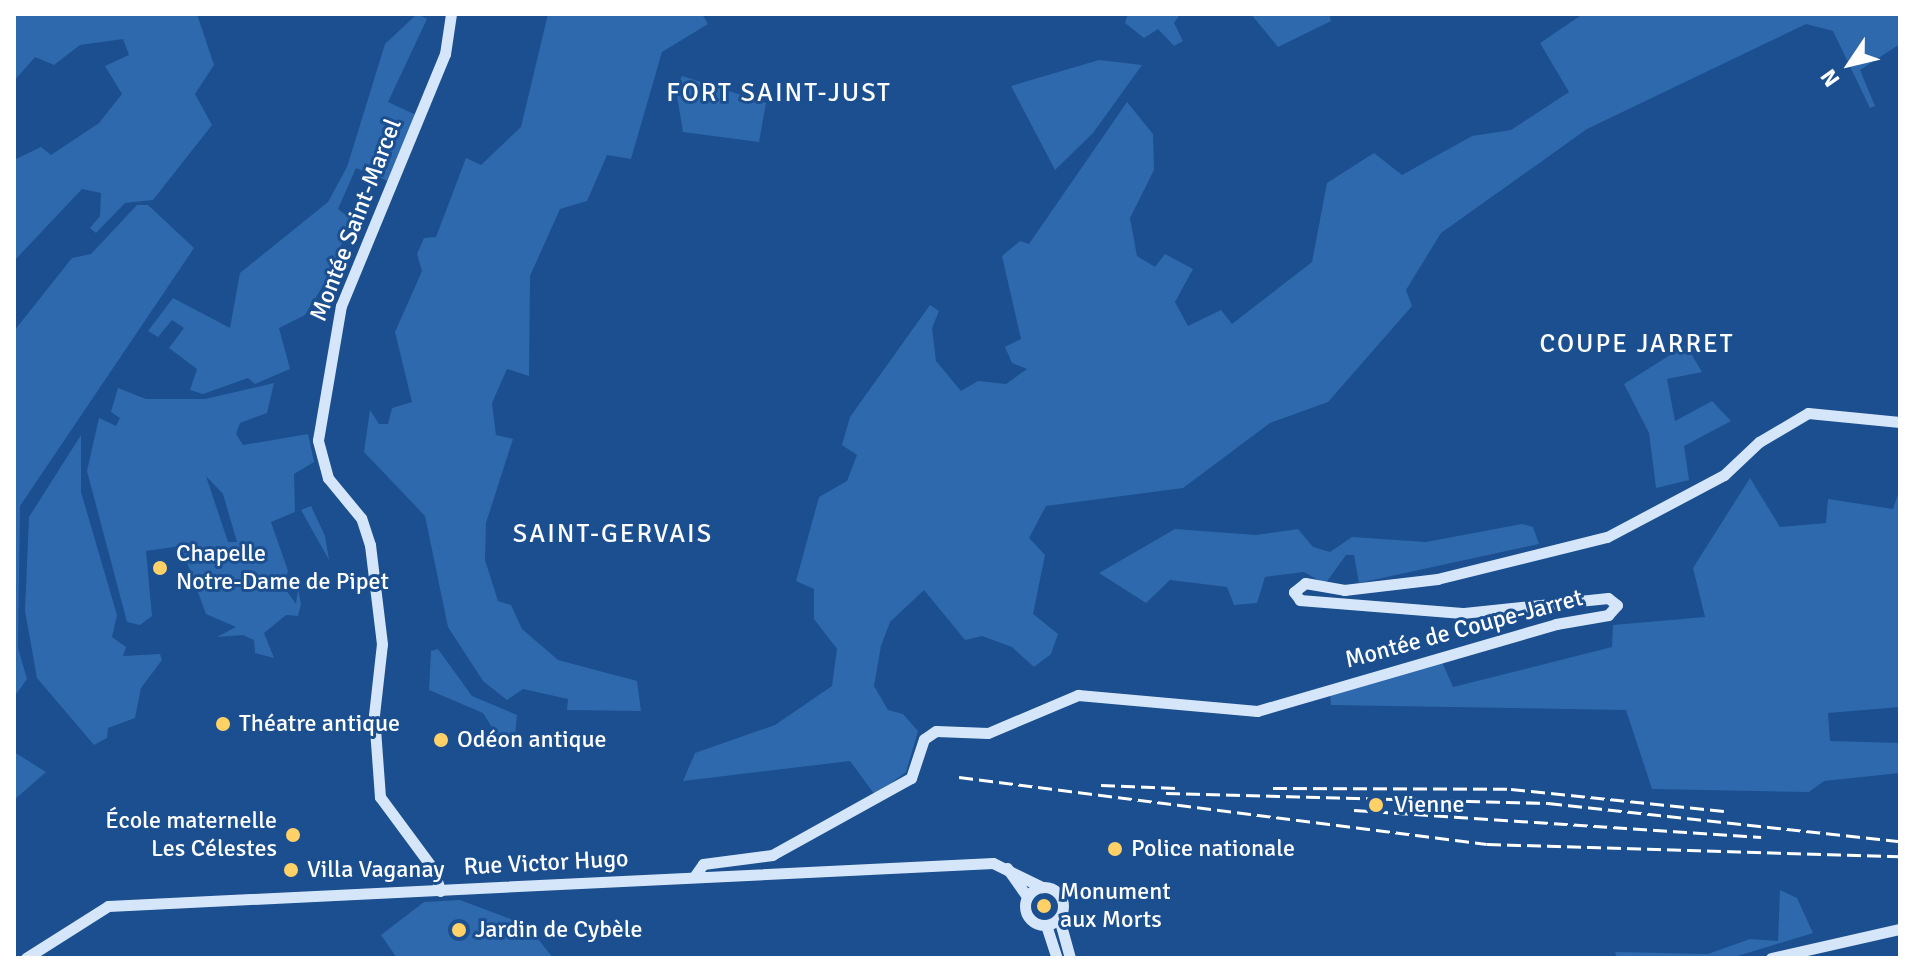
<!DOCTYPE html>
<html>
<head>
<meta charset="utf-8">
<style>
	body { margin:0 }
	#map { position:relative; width:1914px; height:972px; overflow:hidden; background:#1b4f8f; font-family:Signika,sans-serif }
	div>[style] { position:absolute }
	.green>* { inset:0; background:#2e69ad }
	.secondary>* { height:11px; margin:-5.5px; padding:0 5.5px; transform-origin:5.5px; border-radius:5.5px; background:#d6e6fa }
	.secondary>.ring { margin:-5.5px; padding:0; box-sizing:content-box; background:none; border:11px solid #d6e6fa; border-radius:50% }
	.rail>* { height:3px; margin-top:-1.5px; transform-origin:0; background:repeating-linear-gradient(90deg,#fff 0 14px,transparent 0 20px) }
	.dots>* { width:22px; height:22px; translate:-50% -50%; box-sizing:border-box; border:4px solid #1b4f8f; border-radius:50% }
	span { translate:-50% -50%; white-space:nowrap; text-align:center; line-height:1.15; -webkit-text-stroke:6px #1b4f8f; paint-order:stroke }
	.street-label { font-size:24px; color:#fff }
	.poi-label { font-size:24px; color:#fff }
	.left { translate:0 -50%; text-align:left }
	.right { translate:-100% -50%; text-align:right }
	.neighbourhood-label { font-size:26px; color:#fff; letter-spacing:2px }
	.frame { position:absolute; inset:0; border:16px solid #fff; pointer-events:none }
	.north { position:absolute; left:1810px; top:24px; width:80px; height:80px; -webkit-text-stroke:6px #1b4f8f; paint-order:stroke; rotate:235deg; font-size:22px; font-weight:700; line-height:32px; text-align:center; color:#fff }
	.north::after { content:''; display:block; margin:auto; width:28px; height:36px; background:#fff; clip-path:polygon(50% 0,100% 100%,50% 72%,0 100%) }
</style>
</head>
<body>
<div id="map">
	<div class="green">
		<div style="clip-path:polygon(14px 14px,197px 14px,214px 65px,195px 94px,212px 125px,153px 200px,125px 203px,96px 233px,90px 228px,100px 216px,101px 193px,82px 189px,14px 261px,14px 152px,16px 159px,41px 147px,51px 155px,99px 123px,122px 94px,105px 66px,129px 55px,123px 39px,80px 45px,54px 65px,35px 57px,14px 81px)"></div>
		<div style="clip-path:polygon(417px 14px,427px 19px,388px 102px,416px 115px,388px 181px,356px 168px,338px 209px,352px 220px,324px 284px,305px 315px,279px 328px,290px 369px,255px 384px,248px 378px,203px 394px,190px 390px,197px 369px,169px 348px,184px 328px,172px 320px,158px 337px,148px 331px,173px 298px,230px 328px,240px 273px,328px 202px,347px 167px,385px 44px)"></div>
		<div style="clip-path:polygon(548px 14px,702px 14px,708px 24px,662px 52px,631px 159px,607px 155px,587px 201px,560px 209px,530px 276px,529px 376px,507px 369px,492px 403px,496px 435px,513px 439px,486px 523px,485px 560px,498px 601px,511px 605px,522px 629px,558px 660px,637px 681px,641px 711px,567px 710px,568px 699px,523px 689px,507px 700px,483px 681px,448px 627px,425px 516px,364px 452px,370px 410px,379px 424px,388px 424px,392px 408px,412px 402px,395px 332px,422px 271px,417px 254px,424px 238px,436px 237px,466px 158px,481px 165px,521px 127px)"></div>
		<div style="clip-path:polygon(1128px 14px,1180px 14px,1174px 23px,1183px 41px,1174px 46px,1158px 29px,1144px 38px,1125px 23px)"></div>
		<div style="clip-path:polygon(1251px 14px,1329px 14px,1331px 21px,1278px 47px)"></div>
		<div style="clip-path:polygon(1583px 14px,1900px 14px,1900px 44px,1860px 70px,1875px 106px,1870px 108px,1833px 31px,1806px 24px,1587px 129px,1441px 233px,1406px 290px,1412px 306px,1328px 402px,1270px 423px,1183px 488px,1046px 506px,1029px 538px,1045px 555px,1033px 614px,1058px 634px,1051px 654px,1034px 667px,1012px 647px,982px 636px,965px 640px,924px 590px,890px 622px,881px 646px,874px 686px,888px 710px,903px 714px,918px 731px,906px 772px,875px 795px,850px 761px,683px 781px,695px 753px,775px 725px,832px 686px,837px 649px,814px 619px,814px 589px,796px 581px,819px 497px,847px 481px,857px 455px,842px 445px,850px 417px,930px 305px,939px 311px,932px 328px,936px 361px,961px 391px,978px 381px,1006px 384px,1027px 369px,1012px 363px,1005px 347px,1021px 339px,1002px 256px,1020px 241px,1029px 244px,1127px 102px,1153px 134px,1154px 170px,1130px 218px,1137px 256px,1155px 267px,1165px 254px,1193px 269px,1175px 302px,1188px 326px,1221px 310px,1232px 324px,1312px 262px,1327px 183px,1374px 153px,1402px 175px,1472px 136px,1511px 130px,1569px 92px,1540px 43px)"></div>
		<div style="clip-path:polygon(1099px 60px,1142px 65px,1093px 133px,1055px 170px,1011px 86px)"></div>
		<div style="clip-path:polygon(682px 76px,766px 103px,759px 142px,683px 132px,676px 90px)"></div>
		<div style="clip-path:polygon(137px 205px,148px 205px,194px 248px,20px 506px,18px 648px,27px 679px,14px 697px,14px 331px,72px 258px,91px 254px)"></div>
		<div style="clip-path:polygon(1686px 345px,1702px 372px,1667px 379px,1675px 421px,1712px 401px,1731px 421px,1684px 446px,1689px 480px,1656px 488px,1649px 433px,1624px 384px)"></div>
		<div style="clip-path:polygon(evenodd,274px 383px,267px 413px,240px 423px,236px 434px,243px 445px,308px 434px,314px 462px,294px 474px,295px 512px,271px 522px,288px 571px,284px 587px,296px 604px,298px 589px,301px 604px,298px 616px,286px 615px,264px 633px,274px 658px,255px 653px,254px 640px,243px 635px,217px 637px,236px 627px,206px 614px,181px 546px,146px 551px,152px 616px,140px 625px,127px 622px,87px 471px,99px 418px,116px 426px,120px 418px,111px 412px,118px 388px,146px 399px,205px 399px,274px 383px,206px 476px,223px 494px,237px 542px,228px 542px,206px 476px)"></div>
		<div style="clip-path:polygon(81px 435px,81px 492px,117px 615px,112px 637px,126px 647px,123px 656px,160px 654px,162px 660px,141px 688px,135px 718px,108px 728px,107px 738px,94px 745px,37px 678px,25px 611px,29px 517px)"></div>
		<div style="clip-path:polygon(1750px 478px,1780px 527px,1826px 523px,1828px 499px,1893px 509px,1900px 489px,1900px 707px,1828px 713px,1830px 741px,1900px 743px,1900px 773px,1824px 781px,1809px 792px,1652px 789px,1626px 710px,1331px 705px,1330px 694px,1442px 662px,1453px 687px,1612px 647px,1613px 625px,1705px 617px,1693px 568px)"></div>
		<div style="clip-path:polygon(311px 506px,325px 536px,329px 560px,301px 510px)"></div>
		<div style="clip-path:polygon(1522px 524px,1533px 527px,1539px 544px,1359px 583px,1354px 555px,1346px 555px,1325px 584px,1304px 572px,1265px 577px,1257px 603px,1234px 605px,1227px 587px,1170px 580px,1146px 603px,1099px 573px,1175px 529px,1256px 535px,1298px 529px,1313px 547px,1330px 552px,1352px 537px,1426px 542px)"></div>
		<div style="clip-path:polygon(438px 649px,472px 696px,517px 715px,515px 735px,501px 742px,483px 713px,429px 690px,431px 651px)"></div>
		<div style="clip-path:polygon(14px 752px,46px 772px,14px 800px)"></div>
		<div style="clip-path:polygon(1780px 890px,1797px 898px,1813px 933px,1731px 958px,1617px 958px,1615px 952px,1708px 954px,1750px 939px,1778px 941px)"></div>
		<div style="clip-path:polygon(460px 900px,527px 925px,553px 958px,397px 958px,381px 935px,424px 902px)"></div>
	</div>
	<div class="secondary">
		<div style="left:1007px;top:868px;width:35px;rotate:55deg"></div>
		<div style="left:694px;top:877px;width:16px;rotate:-55deg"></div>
		<div style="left:703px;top:864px;width:70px;rotate:-7.4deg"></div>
		<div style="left:772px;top:855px;width:159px;rotate:-29deg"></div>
		<div style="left:911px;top:778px;width:41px;rotate:-71.6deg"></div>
		<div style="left:924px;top:739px;width:14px;rotate:-34deg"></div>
		<div style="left:936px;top:731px;width:52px;rotate:2.2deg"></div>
		<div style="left:988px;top:733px;width:98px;rotate:-22.9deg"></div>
		<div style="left:1078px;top:695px;width:180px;rotate:5.1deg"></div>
		<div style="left:1257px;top:711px;width:311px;rotate:-16.2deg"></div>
		<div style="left:1556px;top:624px;width:53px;rotate:-9.8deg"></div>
		<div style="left:1608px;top:615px;width:13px;rotate:-48deg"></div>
		<div style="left:1617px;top:605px;width:11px;rotate:-142deg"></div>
		<div style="left:1608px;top:598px;width:147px;rotate:174.1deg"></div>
		<div style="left:1462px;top:613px;width:163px;rotate:-175.4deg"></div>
		<div style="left:1300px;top:600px;width:10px;rotate:-127deg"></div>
		<div style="left:1294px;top:592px;width:14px;rotate:-39deg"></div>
		<div style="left:1305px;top:583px;width:40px;rotate:10deg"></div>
		<div style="left:1344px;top:590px;width:94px;rotate:-6.7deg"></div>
		<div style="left:1437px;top:579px;width:175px;rotate:-13.9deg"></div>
		<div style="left:1607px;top:537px;width:132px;rotate:-27.9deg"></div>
		<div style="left:1724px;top:475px;width:48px;rotate:-43.3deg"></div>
		<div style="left:1759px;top:442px;width:57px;rotate:-30.6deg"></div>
		<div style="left:1808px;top:413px;width:92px;rotate:5.6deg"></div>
		<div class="ring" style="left:1025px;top:887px;width:27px;height:27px"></div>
		<div style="left:440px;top:891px;width:22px;rotate:-106deg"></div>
		<div style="left:434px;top:870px;width:91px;rotate:-126.5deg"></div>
		<div style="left:380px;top:797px;width:82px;rotate:-94.2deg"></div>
		<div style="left:374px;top:715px;width:71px;rotate:-83.6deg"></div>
		<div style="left:382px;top:644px;width:100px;rotate:-96.9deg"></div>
		<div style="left:370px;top:545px;width:28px;rotate:-108deg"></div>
		<div style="left:361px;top:518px;width:52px;rotate:-129.5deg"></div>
		<div style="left:328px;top:478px;width:39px;rotate:-105deg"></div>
		<div style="left:318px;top:440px;width:136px;rotate:-80.3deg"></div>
		<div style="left:341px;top:306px;width:273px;rotate:-67.6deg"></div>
		<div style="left:445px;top:54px;width:40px;rotate:-81.5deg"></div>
		<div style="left:1059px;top:918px;width:41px;rotate:74.6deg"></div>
		<div style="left:1046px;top:925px;width:35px;rotate:72deg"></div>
		<div style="left:26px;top:958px;width:97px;rotate:-32.4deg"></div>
		<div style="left:108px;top:906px;width:886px;rotate:-2.78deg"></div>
		<div style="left:993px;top:863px;width:55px;rotate:26.1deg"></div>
		<div style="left:1771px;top:958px;width:132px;rotate:-12.7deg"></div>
	</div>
	<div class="rail">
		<div style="left:959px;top:777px;width:532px;rotate:7.23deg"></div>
		<div style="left:1487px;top:844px;width:413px;rotate:1.7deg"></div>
		<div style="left:1101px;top:785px;width:76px;rotate:2.3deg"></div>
		<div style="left:1273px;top:788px;width:238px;rotate:0.2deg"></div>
		<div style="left:1511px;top:789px;width:214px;rotate:5.9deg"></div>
		<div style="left:1166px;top:793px;width:382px;rotate:1.5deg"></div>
		<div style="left:1548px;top:803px;width:354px;rotate:6.2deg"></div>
		<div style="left:1354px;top:810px;width:408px;rotate:3.8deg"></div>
	</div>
	<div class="dots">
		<div style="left:160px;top:568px;background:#ffd166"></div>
		<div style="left:223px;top:724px;background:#ffd166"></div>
		<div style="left:441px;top:740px;background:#ffd166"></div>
		<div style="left:1376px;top:805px;background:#ffd166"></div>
		<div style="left:293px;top:835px;background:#ffd166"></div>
		<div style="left:1115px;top:849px;background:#ffd166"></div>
		<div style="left:291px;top:870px;background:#ffd166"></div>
		<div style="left:1044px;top:906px;background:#ffd166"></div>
		<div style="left:459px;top:930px;background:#ffd166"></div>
	</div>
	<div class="street-label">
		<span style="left:356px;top:220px;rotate:-69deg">Montée Saint-Marcel</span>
		<span style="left:1464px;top:629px;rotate:-15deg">Montée de Coupe-Jarret</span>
		<span style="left:546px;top:863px;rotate:-3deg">Rue Victor Hugo</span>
	</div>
	<div class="poi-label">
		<span class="left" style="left:176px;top:568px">Chapelle<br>Notre-Dame de Pipet</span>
		<span class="left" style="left:239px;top:724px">Théatre antique</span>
		<span class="left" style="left:457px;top:740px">Odéon antique</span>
		<span class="left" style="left:1394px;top:805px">Vienne</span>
		<span class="right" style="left:277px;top:835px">École maternelle<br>Les Célestes</span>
		<span class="left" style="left:1131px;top:849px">Police nationale</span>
		<span class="left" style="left:307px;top:870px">Villa Vaganay</span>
		<span class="left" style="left:1060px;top:906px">Monument<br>aux Morts</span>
		<span class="left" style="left:475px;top:930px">Jardin de Cybèle</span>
	</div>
	<div class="neighbourhood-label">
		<span style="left:779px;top:94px">FORT SAINT-JUST</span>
		<span style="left:1637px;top:345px">COUPE JARRET</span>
		<span style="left:613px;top:535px">SAINT-GERVAIS</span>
	</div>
	<div class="frame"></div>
	<div class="north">N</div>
</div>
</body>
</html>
